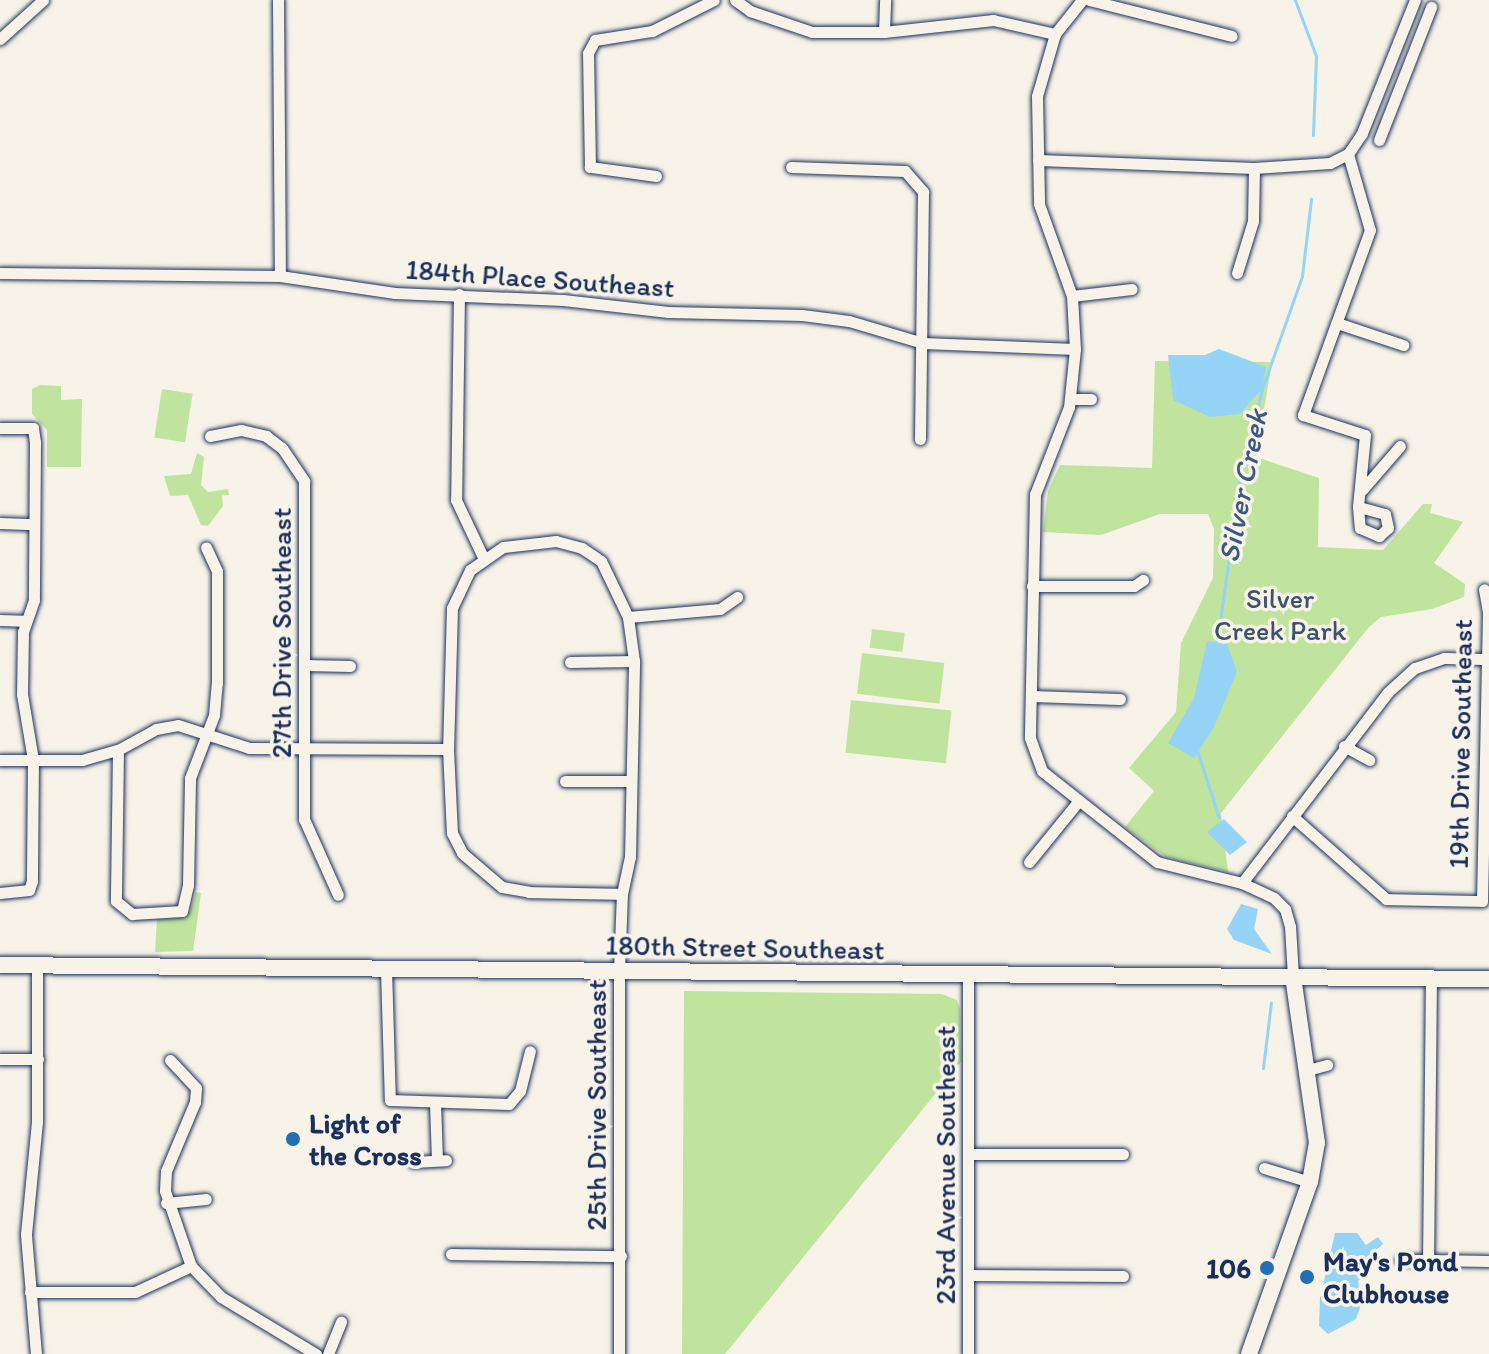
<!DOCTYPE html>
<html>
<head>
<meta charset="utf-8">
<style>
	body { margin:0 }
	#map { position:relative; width:1489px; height:1354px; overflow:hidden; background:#f7f3e8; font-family:Itim,sans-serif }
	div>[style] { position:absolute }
	.green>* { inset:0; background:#c0e49e; transform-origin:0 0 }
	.water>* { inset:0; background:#95d4f6 }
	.stream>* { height:3px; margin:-1.5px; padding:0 1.5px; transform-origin:1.5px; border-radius:1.5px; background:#95d4f6 }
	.roads { filter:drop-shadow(0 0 2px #1b2f5e) drop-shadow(0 0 2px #1b2f5e) }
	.street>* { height:11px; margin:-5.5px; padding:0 5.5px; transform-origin:5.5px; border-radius:5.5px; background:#f7f3e8 }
	.secondary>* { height:16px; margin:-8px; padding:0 8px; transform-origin:8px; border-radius:8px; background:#f7f3e8 }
	.dots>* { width:22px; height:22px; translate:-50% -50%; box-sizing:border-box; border:4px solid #f7f3e8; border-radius:50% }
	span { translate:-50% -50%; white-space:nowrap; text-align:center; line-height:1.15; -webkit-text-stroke:7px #f7f3e8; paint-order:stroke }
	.street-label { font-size:28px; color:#1b2f5e }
	.park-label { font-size:28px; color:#3c536b }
	.poi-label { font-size:28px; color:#1b2f5e; font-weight:700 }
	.left { translate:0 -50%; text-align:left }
	.right { translate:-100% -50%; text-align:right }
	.water-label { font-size:30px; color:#3a5884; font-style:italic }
</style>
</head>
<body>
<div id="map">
	<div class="green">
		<div style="clip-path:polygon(1155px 361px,1272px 362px,1256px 457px,1319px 478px,1318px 547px,1383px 550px,1423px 504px,1432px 504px,1430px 513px,1463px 522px,1434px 563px,1465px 584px,1464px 597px,1432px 609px,1381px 617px,1369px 627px,1221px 813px,1228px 872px,1166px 857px,1125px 827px,1154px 791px,1129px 768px,1176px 712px,1181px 643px,1213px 578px,1214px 529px,1208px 514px,1160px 514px,1101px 535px,1043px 532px,1048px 491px,1060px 465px,1152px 468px)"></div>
		<div style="clip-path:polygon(40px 385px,61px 386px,61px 400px,82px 399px,81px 467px,47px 467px,47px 430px,32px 414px,32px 389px)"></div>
		<div style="left:162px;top:389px;width:31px;height:49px;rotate:9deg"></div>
		<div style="clip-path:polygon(197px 453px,204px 457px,201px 485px,208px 492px,228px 489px,229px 495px,222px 495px,223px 506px,208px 526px,201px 525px,188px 495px,170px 496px,164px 476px,191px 474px)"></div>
		<div style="left:872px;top:629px;width:33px;height:19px;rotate:7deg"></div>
		<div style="left:862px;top:653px;width:83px;height:41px;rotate:7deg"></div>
		<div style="left:851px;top:700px;width:101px;height:53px;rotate:6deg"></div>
		<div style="clip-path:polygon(196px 892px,201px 893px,193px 951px,155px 952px,157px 919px,181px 918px,190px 912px)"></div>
		<div style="clip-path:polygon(684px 991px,942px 994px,957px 1000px,960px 1009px,961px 1062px,725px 1354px,682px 1354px)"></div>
	</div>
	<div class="water">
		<div style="clip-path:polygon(1219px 349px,1266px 367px,1262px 389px,1240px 414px,1210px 417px,1173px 400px,1168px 355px,1205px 355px)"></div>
		<div style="clip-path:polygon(1207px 641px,1227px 644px,1237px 672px,1214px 727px,1194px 758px,1168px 743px,1194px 698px)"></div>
		<div style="clip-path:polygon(1224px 819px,1247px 842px,1230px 855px,1207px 832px)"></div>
		<div style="clip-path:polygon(1241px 904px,1258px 909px,1254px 929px,1272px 954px,1234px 940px,1227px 929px)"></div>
		<div style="clip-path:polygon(1335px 1233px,1357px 1233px,1366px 1245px,1378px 1237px,1383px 1244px,1368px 1257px,1371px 1271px,1358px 1281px,1361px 1305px,1356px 1319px,1328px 1334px,1319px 1326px,1320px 1298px)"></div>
	</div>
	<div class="stream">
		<div style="left:1295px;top:0;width:60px;rotate:69.4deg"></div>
		<div style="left:1316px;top:56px;width:79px;rotate:92.2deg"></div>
		<div style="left:1217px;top:643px;width:174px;rotate:-82.1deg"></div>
		<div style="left:1241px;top:471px;width:85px;rotate:-75.6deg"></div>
		<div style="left:1262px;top:389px;width:120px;rotate:-70.5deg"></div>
		<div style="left:1302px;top:276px;width:78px;rotate:-83.3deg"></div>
		<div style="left:1197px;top:750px;width:71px;rotate:72.1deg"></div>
		<div style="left:1263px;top:1068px;width:66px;rotate:-83.1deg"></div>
	</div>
	<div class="roads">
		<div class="street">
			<div style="left:278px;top:0;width:276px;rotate:89.6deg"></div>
			<div style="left:735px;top:0;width:19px;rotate:36deg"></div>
			<div style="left:750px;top:11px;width:65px;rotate:18.7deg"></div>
			<div style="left:812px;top:32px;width:72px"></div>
			<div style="left:884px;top:32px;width:110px;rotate:-6.3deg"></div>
			<div style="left:993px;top:20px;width:64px;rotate:12.7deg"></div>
			<div style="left:1082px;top:0;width:43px;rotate:128.5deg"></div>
			<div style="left:1055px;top:34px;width:65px;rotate:106.2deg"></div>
			<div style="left:1037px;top:96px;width:108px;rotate:88.9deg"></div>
			<div style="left:1039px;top:204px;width:98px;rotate:70.3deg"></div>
			<div style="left:1072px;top:296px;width:53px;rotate:86.8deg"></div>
			<div style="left:1075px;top:349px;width:58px;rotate:95.9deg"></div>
			<div style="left:1069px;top:407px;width:93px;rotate:111.3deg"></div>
			<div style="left:1035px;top:494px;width:244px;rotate:91.2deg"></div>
			<div style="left:1030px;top:738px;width:35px;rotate:70deg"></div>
			<div style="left:1042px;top:771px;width:147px;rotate:38.4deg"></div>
			<div style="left:1157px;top:862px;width:88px;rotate:13.9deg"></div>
			<div style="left:1242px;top:883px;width:35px;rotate:25deg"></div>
			<div style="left:1274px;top:898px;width:16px;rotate:45deg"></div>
			<div style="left:1285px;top:909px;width:18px;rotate:74deg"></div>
			<div style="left:1290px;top:926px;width:51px;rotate:86.6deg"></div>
			<div style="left:1089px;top:0;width:147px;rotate:14.1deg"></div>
			<div style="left:884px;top:32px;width:32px;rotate:-88deg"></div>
			<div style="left:0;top:39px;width:58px;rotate:-42.2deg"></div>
			<div style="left:1379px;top:140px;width:143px;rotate:-68.6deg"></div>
			<div style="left:1348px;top:154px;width:79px;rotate:73.9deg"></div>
			<div style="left:1370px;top:230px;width:197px;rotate:109.9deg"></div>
			<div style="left:1303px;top:415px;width:65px;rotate:17.9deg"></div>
			<div style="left:1365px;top:435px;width:72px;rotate:95.6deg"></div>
			<div style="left:1358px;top:507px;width:21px;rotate:85deg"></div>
			<div style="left:1360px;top:528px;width:21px;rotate:23deg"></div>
			<div style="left:1379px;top:536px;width:12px;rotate:-42deg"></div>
			<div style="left:1388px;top:528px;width:14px;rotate:-102deg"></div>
			<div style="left:1385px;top:514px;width:28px;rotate:-165deg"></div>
			<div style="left:1038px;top:160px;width:216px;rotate:2.1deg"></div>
			<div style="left:1254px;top:168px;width:76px;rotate:-3.8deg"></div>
			<div style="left:1330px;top:163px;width:20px;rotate:-27deg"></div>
			<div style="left:1348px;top:154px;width:25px;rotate:-56deg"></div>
			<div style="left:1362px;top:133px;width:143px;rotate:-68.3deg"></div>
			<div style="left:791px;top:167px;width:114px;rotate:2deg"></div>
			<div style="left:905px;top:171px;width:28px;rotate:49deg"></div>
			<div style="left:923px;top:192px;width:247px;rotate:90.7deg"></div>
			<div style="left:656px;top:176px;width:67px;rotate:-172.2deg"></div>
			<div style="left:590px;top:167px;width:114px;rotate:-91deg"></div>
			<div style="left:588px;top:53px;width:15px;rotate:-62deg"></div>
			<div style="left:595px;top:40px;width:58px;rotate:-9deg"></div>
			<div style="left:652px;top:31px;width:69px;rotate:-26.6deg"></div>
			<div style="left:0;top:273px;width:280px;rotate:0.6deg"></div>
			<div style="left:280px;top:276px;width:116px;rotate:8.4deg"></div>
			<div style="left:395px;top:293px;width:168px;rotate:2.4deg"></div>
			<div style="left:563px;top:300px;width:106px;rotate:6.5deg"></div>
			<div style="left:668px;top:312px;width:134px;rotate:1.3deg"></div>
			<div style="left:802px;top:315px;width:47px;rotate:7.3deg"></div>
			<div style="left:849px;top:321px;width:77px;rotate:16.6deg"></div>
			<div style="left:923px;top:343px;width:152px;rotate:2.3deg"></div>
			<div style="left:1237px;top:273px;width:54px;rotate:-72.9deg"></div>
			<div style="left:1253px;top:221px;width:53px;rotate:-88.9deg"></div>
			<div style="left:459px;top:294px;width:206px;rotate:90.8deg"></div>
			<div style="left:456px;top:500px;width:63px;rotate:64.7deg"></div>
			<div style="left:1072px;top:296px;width:60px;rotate:-6.7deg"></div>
			<div style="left:1337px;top:323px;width:70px;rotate:18.4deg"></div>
			<div style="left:1071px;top:399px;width:20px"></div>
			<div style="left:0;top:428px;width:33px"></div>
			<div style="left:33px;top:428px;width:14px;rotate:82deg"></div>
			<div style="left:35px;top:442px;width:158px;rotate:90.4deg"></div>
			<div style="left:34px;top:600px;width:34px;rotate:109deg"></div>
			<div style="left:23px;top:632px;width:62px;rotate:90.9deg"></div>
			<div style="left:22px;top:694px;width:67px;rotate:80.5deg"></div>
			<div style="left:33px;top:760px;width:121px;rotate:90.5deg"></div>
			<div style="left:32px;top:881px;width:9px;rotate:108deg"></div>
			<div style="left:29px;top:890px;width:29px;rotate:174deg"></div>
			<div style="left:210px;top:436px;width:32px;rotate:-11deg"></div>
			<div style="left:241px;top:430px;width:26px;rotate:13deg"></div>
			<div style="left:266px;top:436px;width:20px;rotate:37deg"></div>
			<div style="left:282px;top:448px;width:40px;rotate:56deg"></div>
			<div style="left:304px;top:481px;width:338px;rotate:90deg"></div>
			<div style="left:304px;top:819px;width:83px;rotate:65.9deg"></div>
			<div style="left:1362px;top:490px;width:58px;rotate:-49.2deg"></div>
			<div style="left:0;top:523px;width:34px;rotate:2deg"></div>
			<div style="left:1032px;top:586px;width:102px"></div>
			<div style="left:1134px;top:586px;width:11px;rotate:-34deg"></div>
			<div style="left:628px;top:617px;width:92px;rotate:-5deg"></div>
			<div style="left:720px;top:609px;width:21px;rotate:-35deg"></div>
			<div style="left:0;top:620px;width:23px;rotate:2deg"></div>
			<div style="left:570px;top:662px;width:64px;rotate:-0.9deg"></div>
			<div style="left:305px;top:665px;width:45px;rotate:1.3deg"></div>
			<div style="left:1031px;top:696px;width:89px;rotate:1.9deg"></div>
			<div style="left:1344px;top:746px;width:29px;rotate:29deg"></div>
			<div style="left:118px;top:750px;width:151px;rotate:90.8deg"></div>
			<div style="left:116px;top:901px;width:21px;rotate:39deg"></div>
			<div style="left:132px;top:914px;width:50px;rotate:-3.4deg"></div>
			<div style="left:182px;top:911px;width:27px;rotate:-77deg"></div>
			<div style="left:188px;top:885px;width:107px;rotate:-88.9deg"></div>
			<div style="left:190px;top:778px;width:67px;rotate:-69.1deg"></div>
			<div style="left:214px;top:715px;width:32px;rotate:-85deg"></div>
			<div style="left:217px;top:683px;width:112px;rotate:-90deg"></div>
			<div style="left:217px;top:571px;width:26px;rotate:-115deg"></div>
			<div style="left:0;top:760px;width:82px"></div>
			<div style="left:82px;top:760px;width:37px;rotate:-16deg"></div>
			<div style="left:118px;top:750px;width:43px;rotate:-28.9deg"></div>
			<div style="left:156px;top:729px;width:22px;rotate:-10deg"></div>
			<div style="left:178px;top:725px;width:75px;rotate:17.9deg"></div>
			<div style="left:249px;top:748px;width:199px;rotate:0.3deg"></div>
			<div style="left:565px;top:781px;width:66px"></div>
			<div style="left:1292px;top:816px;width:125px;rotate:41.4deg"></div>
			<div style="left:1386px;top:899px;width:96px;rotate:1.2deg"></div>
			<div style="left:1482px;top:901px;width:289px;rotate:-88.8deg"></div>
			<div style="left:1488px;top:612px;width:23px;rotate:-100deg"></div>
			<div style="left:1029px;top:862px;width:76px;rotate:-50.9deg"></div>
			<div style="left:1242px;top:883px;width:240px;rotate:-52.6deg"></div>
			<div style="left:1388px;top:692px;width:36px;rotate:-42deg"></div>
			<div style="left:1415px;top:668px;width:31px;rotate:-19deg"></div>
			<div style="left:1444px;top:658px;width:41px;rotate:1.4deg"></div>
			<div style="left:386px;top:969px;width:131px;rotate:88.3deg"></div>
			<div style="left:390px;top:1100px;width:119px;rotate:1.9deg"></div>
			<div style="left:509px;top:1104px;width:17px;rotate:-50deg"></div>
			<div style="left:520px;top:1091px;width:41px;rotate:-76deg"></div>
			<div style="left:1431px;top:978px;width:282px;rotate:90.6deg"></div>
			<div style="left:1428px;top:1260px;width:61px;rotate:0.9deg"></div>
			<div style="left:0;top:1059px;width:38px"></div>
			<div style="left:170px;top:1060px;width:38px;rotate:47deg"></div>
			<div style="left:196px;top:1088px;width:14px;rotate:94deg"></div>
			<div style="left:195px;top:1102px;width:75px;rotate:112.8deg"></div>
			<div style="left:166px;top:1171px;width:20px;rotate:93deg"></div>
			<div style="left:165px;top:1191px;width:79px;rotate:70.9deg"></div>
			<div style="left:191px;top:1266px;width:43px;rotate:45.9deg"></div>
			<div style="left:221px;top:1297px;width:111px;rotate:31deg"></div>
			<div style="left:1304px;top:1071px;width:24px;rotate:-15deg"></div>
			<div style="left:435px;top:1103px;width:57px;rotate:88deg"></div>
			<div style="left:971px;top:1154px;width:152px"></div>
			<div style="left:413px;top:1162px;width:33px;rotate:-3deg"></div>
			<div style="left:1264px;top:1168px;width:48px;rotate:16.9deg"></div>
			<div style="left:166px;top:1203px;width:40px;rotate:-5.7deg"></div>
			<div style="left:451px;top:1254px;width:170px;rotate:0.7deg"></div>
			<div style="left:1401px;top:1260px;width:27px"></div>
			<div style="left:970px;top:1275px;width:153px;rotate:0.4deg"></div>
			<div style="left:30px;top:1292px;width:105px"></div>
			<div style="left:135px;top:1292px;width:62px;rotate:-24.9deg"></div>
			<div style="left:36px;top:1354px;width:120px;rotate:-94.8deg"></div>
			<div style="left:26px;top:1234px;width:114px;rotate:-84.4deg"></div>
			<div style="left:37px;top:1121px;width:155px;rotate:-90deg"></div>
			<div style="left:328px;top:1354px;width:35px;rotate:-68deg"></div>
			<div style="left:619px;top:1354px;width:383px;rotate:-90deg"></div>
			<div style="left:619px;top:971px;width:77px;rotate:-87.8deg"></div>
			<div style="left:622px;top:894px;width:38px;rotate:-78deg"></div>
			<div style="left:630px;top:857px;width:196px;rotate:-88.8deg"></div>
			<div style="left:634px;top:661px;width:44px;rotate:-97.8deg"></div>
			<div style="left:628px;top:617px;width:62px;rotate:-115.7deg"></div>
			<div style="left:601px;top:561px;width:23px;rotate:-146deg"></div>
			<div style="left:582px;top:548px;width:27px;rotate:-165deg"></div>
			<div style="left:556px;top:541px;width:53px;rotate:173.5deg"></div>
			<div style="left:503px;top:547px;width:40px;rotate:145.1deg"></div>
			<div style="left:470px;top:570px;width:42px;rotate:115.3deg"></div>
			<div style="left:452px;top:608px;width:141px;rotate:91.6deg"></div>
			<div style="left:448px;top:749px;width:84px;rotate:87.3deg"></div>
			<div style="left:452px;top:833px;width:22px;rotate:63deg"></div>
			<div style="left:462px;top:853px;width:52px;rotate:40.4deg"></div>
			<div style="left:502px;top:887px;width:27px;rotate:10deg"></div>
			<div style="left:529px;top:892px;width:93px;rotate:1.2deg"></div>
			<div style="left:968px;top:1354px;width:377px;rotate:-90deg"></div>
		</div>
		<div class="secondary">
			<div style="left:0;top:965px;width:1489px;rotate:0.54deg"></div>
			<div style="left:1249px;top:1354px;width:182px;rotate:-70.5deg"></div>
			<div style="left:1310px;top:1182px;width:40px;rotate:-80deg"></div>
			<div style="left:1317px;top:1143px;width:168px;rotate:-98.2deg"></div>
		</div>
	</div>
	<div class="dots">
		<div style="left:293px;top:1139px;background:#1f6fb2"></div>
		<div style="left:1267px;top:1268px;background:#1f6fb2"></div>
		<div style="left:1307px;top:1277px;background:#1f6fb2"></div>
	</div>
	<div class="street-label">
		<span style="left:540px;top:278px;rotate:4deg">184th Place Southeast</span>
		<span style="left:281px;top:633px;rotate:-90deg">27th Drive Southeast</span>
		<span style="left:1460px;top:744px;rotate:-89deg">19th Drive Southeast</span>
		<span style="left:745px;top:947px;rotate:1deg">180th Street Southeast</span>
		<span style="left:596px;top:1105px;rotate:-90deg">25th Drive Southeast</span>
		<span style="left:945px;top:1165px;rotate:-90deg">23rd Avenue Southeast</span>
	</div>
	<div class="park-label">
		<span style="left:1280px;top:614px">Silver<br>Creek Park</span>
	</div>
	<div class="poi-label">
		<span class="left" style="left:309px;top:1139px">Light of<br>the Cross</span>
		<span class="left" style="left:1323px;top:1277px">May's Pond<br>Clubhouse</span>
		<span class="right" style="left:1251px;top:1268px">106</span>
	</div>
	<div class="water-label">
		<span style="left:1243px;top:486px;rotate:-79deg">Silver Creek</span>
	</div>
</div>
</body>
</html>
